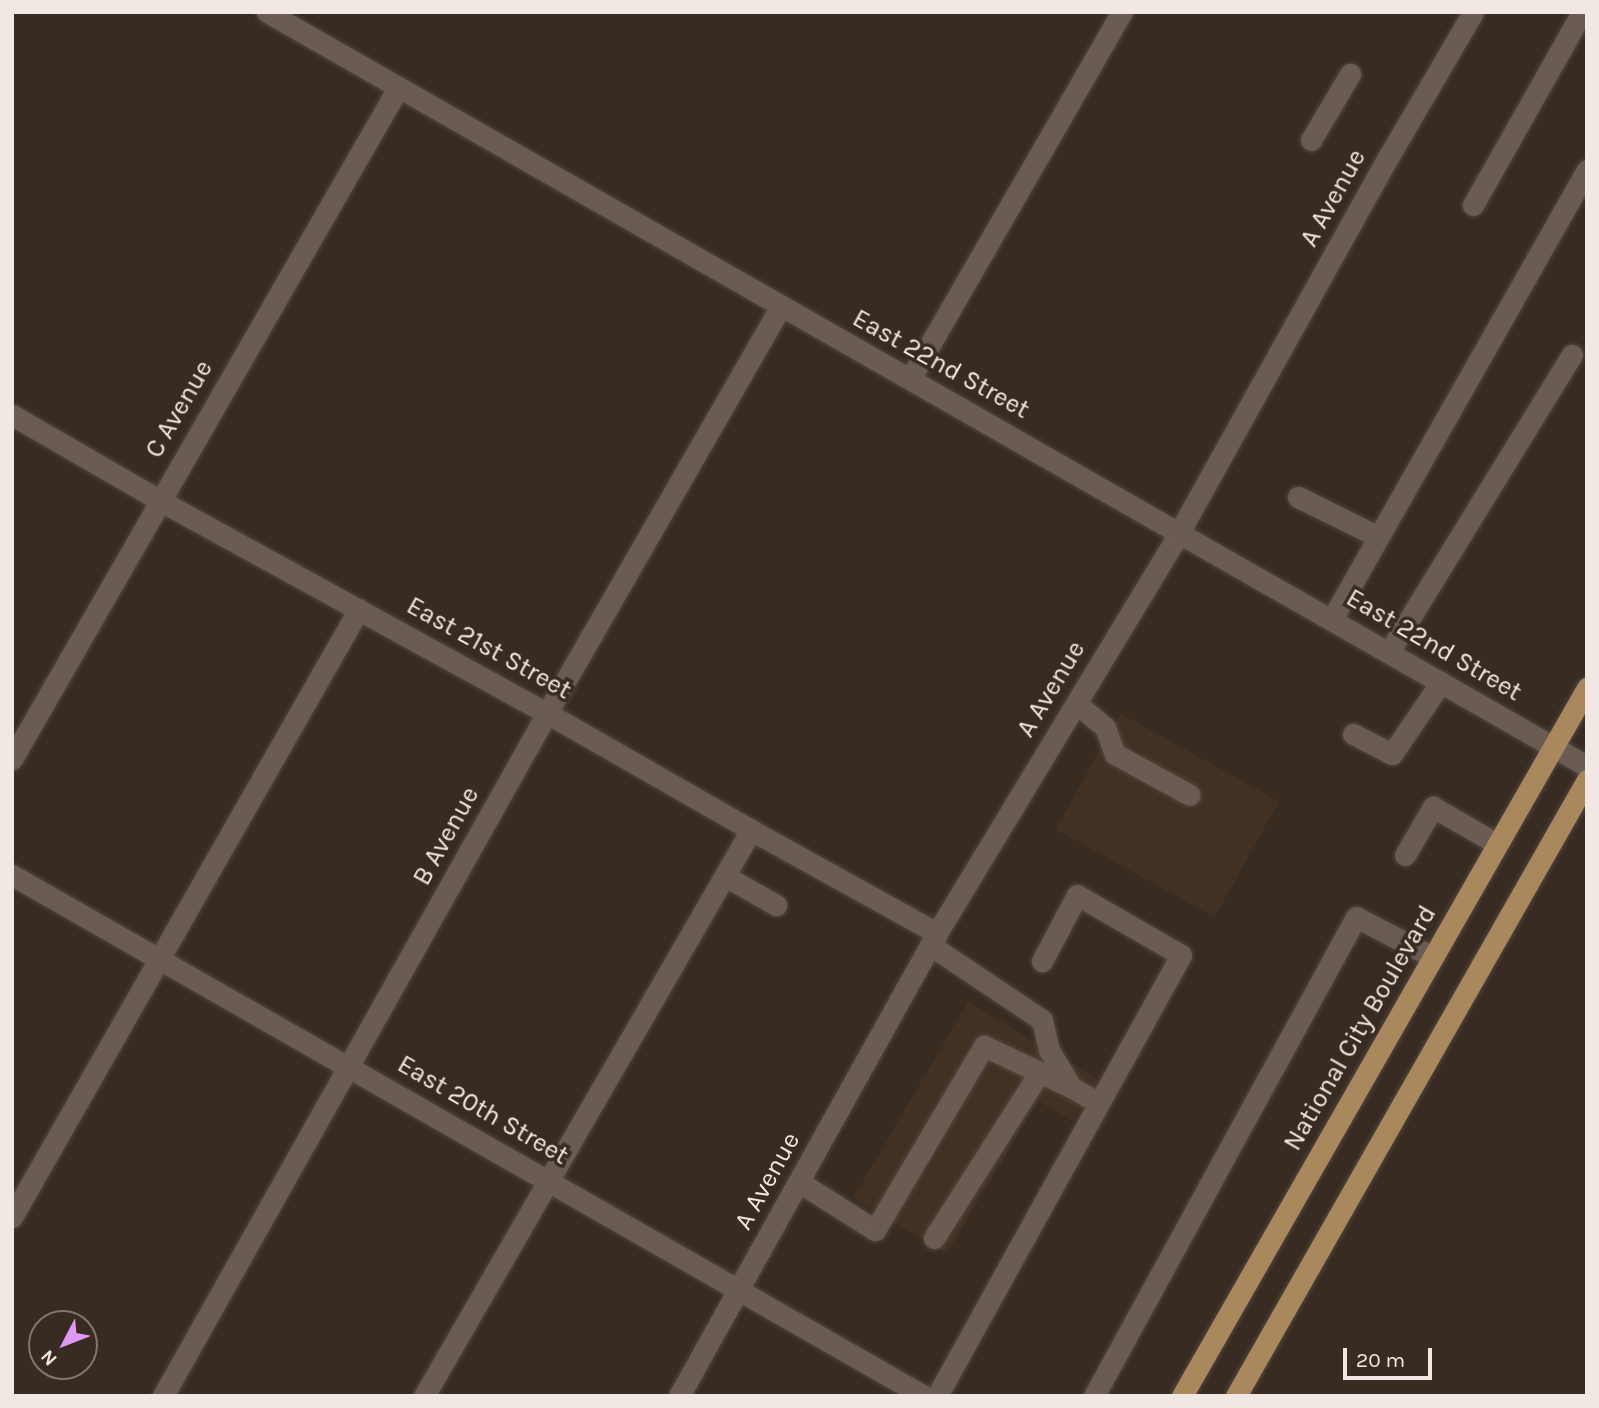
<!DOCTYPE html>
<html>
<head>
<meta charset="utf-8">
<style>
	body { margin:0 }
	#map { position:relative; width:1599px; height:1408px; overflow:hidden; background:#372b22; font-family:Karla,sans-serif }
	div>[style] { position:absolute }
	.built>* { inset:0; background:#423023; transform-origin:0 0 }
	.roads { filter:drop-shadow(0 0 2px #51463f) drop-shadow(0 0 2px #51463f) }
	.minor>* { height:21px; margin:-10.5px; padding:0 10.5px; transform-origin:10.5px; border-radius:10.5px; background:#6a5c52 }
	.major>* { height:21px; margin:-10.5px; padding:0 10.5px; transform-origin:10.5px; border-radius:10.5px; background:#a8885c }
	span { translate:-50% -50%; white-space:nowrap; text-align:center; line-height:1.15; -webkit-text-stroke:7px #372b22; paint-order:stroke }
	.street-label { font-size:26px; color:#f1e8e3 }
	.frame { position:absolute; inset:0; border:14px solid #f1e8e3; pointer-events:none }
	.north { position:absolute; left:28px; top:1310px; width:70px; height:70px; box-sizing:border-box; background:#372b22; border:2px solid #81776f; border-radius:50%; rotate:228deg; font-size:19px; font-weight:700; line-height:28px; text-align:center; color:#f1e8e3 }
	.north::after { content:''; display:block; margin:auto; width:24px; height:32px; background:#dd99f3; clip-path:polygon(50% 0,100% 100%,50% 72%,0 100%) }
	.scale { position:absolute; left:1343px; top:1348px; width:89px; height:32px; box-sizing:border-box; border:4px solid #f1e8e3; border-top:0; padding-left:9px; font-size:21px; line-height:24px; white-space:nowrap; color:#f1e8e3; -webkit-text-stroke:5px #372b22; paint-order:stroke }
</style>
</head>
<body>
<div id="map">
	<div class="built">
		<div style="left:1120px;top:713px;width:182px;height:133px;rotate:29deg"></div>
		<div style="clip-path:polygon(968px 1002px,1098px 1079px,1073px 1121px,1038px 1101px,947px 1254px,853px 1198px)"></div>
	</div>
	<div class="roads">
		<div class="minor">
			<div style="left:267px;top:12px;width:1520px;rotate:29.74deg"></div>
			<div style="left:1311px;top:140px;width:77px;rotate:-59.4deg"></div>
			<div style="left:1473px;top:205px;width:222px;rotate:-60.5deg"></div>
			<div style="left:910px;top:379px;width:424px;rotate:-60deg"></div>
			<div style="left:12px;top:415px;width:170px;rotate:30deg"></div>
			<div style="left:159px;top:500px;width:443px;rotate:28.8deg"></div>
			<div style="left:547px;top:713px;width:235px;rotate:29.8deg"></div>
			<div style="left:751px;top:830px;width:213px;rotate:29deg"></div>
			<div style="left:1298px;top:497px;width:90px;rotate:26.3deg"></div>
			<div style="left:1332px;top:619px;width:516px;rotate:-60.41deg"></div>
			<div style="left:1389px;top:652px;width:349px;rotate:-58.4deg"></div>
			<div style="left:1076px;top:703px;width:38px;rotate:40deg"></div>
			<div style="left:1105px;top:727px;width:29px;rotate:70deg"></div>
			<div style="left:1115px;top:754px;width:85px;rotate:28.7deg"></div>
			<div style="left:1353px;top:734px;width:44px;rotate:27.1deg"></div>
			<div style="left:1392px;top:754px;width:87px;rotate:-55.8deg"></div>
			<div style="left:12px;top:759px;width:774px;rotate:-60.09deg"></div>
			<div style="left:1405px;top:855px;width:56px;rotate:-59.7deg"></div>
			<div style="left:1433px;top:807px;width:74px;rotate:30deg"></div>
			<div style="left:12px;top:875px;width:1050px;rotate:29.74deg"></div>
			<div style="left:725px;top:876px;width:59px;rotate:29.6deg"></div>
			<div style="left:930px;top:945px;width:135px;rotate:33.8deg"></div>
			<div style="left:1042px;top:1020px;width:31px;rotate:77deg"></div>
			<div style="left:1049px;top:1050px;width:43px;rotate:59.3deg"></div>
			<div style="left:1071px;top:1087px;width:32px;rotate:30deg"></div>
			<div style="left:799px;top:1182px;width:90px;rotate:32.3deg"></div>
			<div style="left:875px;top:1230px;width:214px;rotate:-59.4deg"></div>
			<div style="left:984px;top:1046px;width:96px;rotate:25.2deg"></div>
			<div style="left:12px;top:1217px;width:700px;rotate:-60.29deg"></div>
			<div style="left:934px;top:1238px;width:196px;rotate:-57.5deg"></div>
			<div style="left:163px;top:1396px;width:784px;rotate:-60.65deg"></div>
			<div style="left:547px;top:713px;width:469px;rotate:-60.1deg"></div>
			<div style="left:424px;top:1396px;width:654px;rotate:-59.98deg"></div>
			<div style="left:679px;top:1396px;width:530px;rotate:-60.87deg"></div>
			<div style="left:937px;top:933px;width:470px;rotate:-58.8deg"></div>
			<div style="left:1180px;top:531px;width:429px;rotate:-60.9deg"></div>
			<div style="left:1389px;top:156px;width:167px;rotate:-59.7deg"></div>
			<div style="left:937px;top:1396px;width:504px;rotate:-61.04deg"></div>
			<div style="left:1181px;top:955px;width:120px;rotate:-150deg"></div>
			<div style="left:1077px;top:895px;width:75px;rotate:117.9deg"></div>
			<div style="left:1094px;top:1396px;width:546px;rotate:-61.32deg"></div>
			<div style="left:1356px;top:917px;width:87px;rotate:27.5deg"></div>
		</div>
		<div class="major">
			<div style="left:1182px;top:1396px;width:816px;rotate:-60.23deg"></div>
			<div style="left:1236px;top:1396px;width:709px;rotate:-60.33deg"></div>
		</div>
	</div>
	<div class="street-label">
		<span style="left:1333px;top:198px;rotate:-61deg">A Avenue</span>
		<span style="left:941px;top:364px;rotate:29deg">East 22nd Street</span>
		<span style="left:179px;top:409px;rotate:-60deg">C Avenue</span>
		<span style="left:1434px;top:645px;rotate:30deg">East 22nd Street</span>
		<span style="left:489px;top:648px;rotate:29deg">East 21st Street</span>
		<span style="left:1051px;top:689px;rotate:-59deg">A Avenue</span>
		<span style="left:446px;top:836px;rotate:-61deg">B Avenue</span>
		<span style="left:1360px;top:1028px;rotate:-60deg">National City Boulevard</span>
		<span style="left:483px;top:1110px;rotate:30deg">East 20th Street</span>
		<span style="left:767px;top:1181px;rotate:-61deg">A Avenue</span>
	</div>
	<div class="frame"></div>
	<div class="north">N</div>
	<div class="scale">20 m</div>
</div>
</body>
</html>
